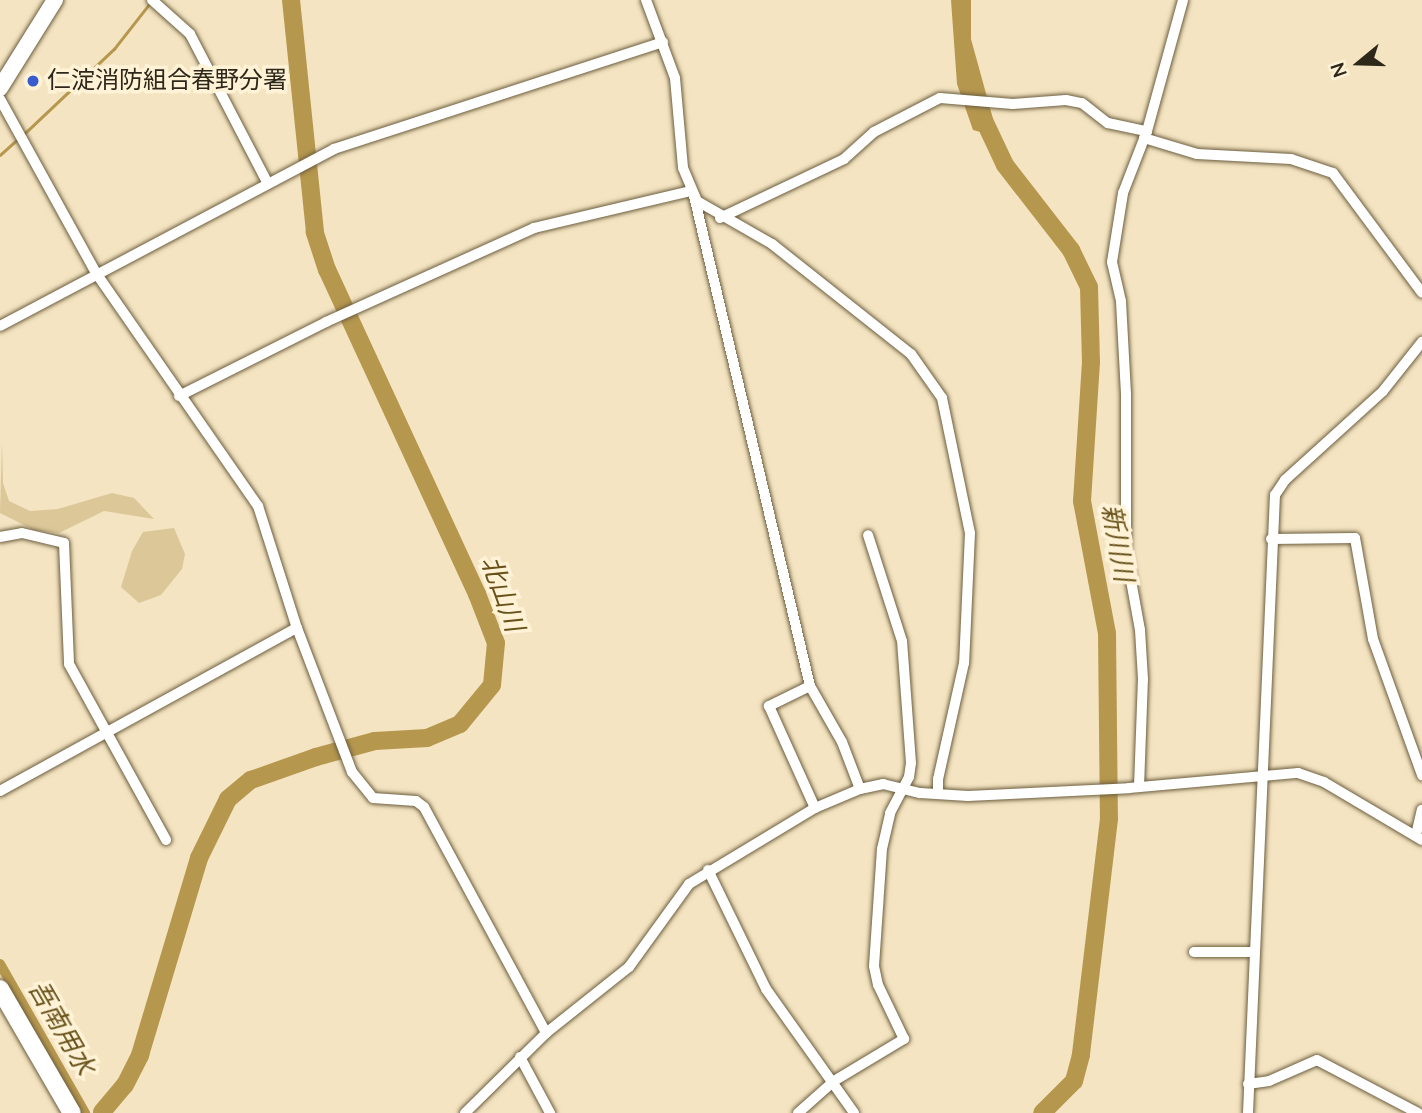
<!DOCTYPE html>
<html>
<head>
<meta charset="utf-8">
<style>
	body { margin:0 }
	#map { position:relative; width:1422px; height:1113px; overflow:hidden; background:#f4e4c1; font-family:"Nunito Sans","Noto Sans JP",sans-serif }
	div>[style] { position:absolute }
	.green>* { inset:0; background:#dcc799 }
	.water>* { inset:0; background:#b6974e }
	.stream>* { height:2.5px; margin:-1.25px; padding:0 1.25px; transform-origin:1.25px; border-radius:1.25px; background:#b6974e }
	.canal>* { height:10px; margin:-5px; padding:0 5px; transform-origin:5px; border-radius:5px; background:#b6974e }
	.river>* { height:18px; margin:-9px; padding:0 9px; transform-origin:9px; border-radius:9px; background:#b6974e }
	.roads { filter:drop-shadow(0 0 2px #6c5e3f) drop-shadow(0 0 2px #6c5e3f) }
	.street>* { height:10px; margin:-5px; padding:0 5px; transform-origin:5px; border-radius:5px; background:#fff }
	.secondary>* { height:16px; margin:-8px; padding:0 8px; transform-origin:8px; border-radius:8px; background:#fff }
	.primary>* { height:18px; margin:-9px; padding:0 9px; transform-origin:9px; border-radius:9px; background:#fff }
	.dots>* { width:19px; height:19px; translate:-50% -50%; box-sizing:border-box; border:4px solid #fff2d6; border-radius:50% }
	span { translate:-50% -50%; white-space:nowrap; text-align:center; line-height:1.15; -webkit-text-stroke:7px #fff2d6; paint-order:stroke }
	.poi-label { font-size:24px; color:#2e281b }
	.left { translate:0 -50%; text-align:left }
	.water-label { font-size:26px; color:#68521a; font-style:italic }
	.north { position:absolute; left:1324px; top:28px; width:70px; height:70px; -webkit-text-stroke:5px #fff2d6; paint-order:stroke; rotate:251deg; font-size:19px; font-weight:700; line-height:28px; text-align:center; color:#2e281b }
	.north::after { content:''; display:block; margin:auto; width:24px; height:32px; background:#2e281b; clip-path:polygon(50% 0,100% 100%,50% 72%,0 100%) }
</style>
</head>
<body>
<div id="map">
	<div class="green">
		<div style="clip-path:polygon(2px 443px,3px 483px,9px 501px,30px 511px,58px 509px,112px 493px,134px 498px,154px 519px,104px 511px,59px 533px,34px 530px,0 513px)"></div>
		<div style="clip-path:polygon(174px 528px,185px 554px,182px 569px,161px 595px,139px 603px,121px 587px,132px 551px,143px 532px)"></div>
	</div>
	<div class="water">
		<div style="clip-path:polygon(951px 0,971px 0,971px 39px,998px 137px,973px 130px,957px 84px)"></div>
	</div>
	<div class="stream">
		<div style="left:24px;top:134px;width:124px;rotate:-43.4deg"></div>
		<div style="left:114px;top:49px;width:58px;rotate:-52deg"></div>
		<div style="left:0;top:155px;width:25px;rotate:-42deg"></div>
	</div>
	<div class="canal">
		<div style="left:0;top:964px;width:172px;rotate:60.3deg"></div>
	</div>
	<div class="river">
		<div style="left:981px;top:114px;width:56px;rotate:64.8deg"></div>
		<div style="left:1005px;top:165px;width:108px;rotate:52.2deg"></div>
		<div style="left:1071px;top:250px;width:41px;rotate:64.1deg"></div>
		<div style="left:1089px;top:287px;width:75px;rotate:88.5deg"></div>
		<div style="left:1091px;top:362px;width:139px;rotate:93.7deg"></div>
		<div style="left:1082px;top:501px;width:134px;rotate:79.3deg"></div>
		<div style="left:1107px;top:633px;width:186px;rotate:89.4deg"></div>
		<div style="left:1109px;top:819px;width:238px;rotate:96.8deg"></div>
		<div style="left:1081px;top:1055px;width:27px;rotate:105deg"></div>
		<div style="left:1074px;top:1081px;width:45px;rotate:135deg"></div>
		<div style="left:102px;top:1112px;width:35px;rotate:-50deg"></div>
		<div style="left:125px;top:1085px;width:34px;rotate:-63deg"></div>
		<div style="left:140px;top:1055px;width:206px;rotate:-73.3deg"></div>
		<div style="left:199px;top:858px;width:66px;rotate:-63.8deg"></div>
		<div style="left:228px;top:799px;width:30px;rotate:-40deg"></div>
		<div style="left:251px;top:780px;width:69px;rotate:-19.5deg"></div>
		<div style="left:316px;top:757px;width:61px;rotate:-15.2deg"></div>
		<div style="left:375px;top:741px;width:52px;rotate:-3.3deg"></div>
		<div style="left:427px;top:738px;width:36px;rotate:-23deg"></div>
		<div style="left:460px;top:724px;width:50px;rotate:-50.6deg"></div>
		<div style="left:492px;top:685px;width:42px;rotate:-84.6deg"></div>
		<div style="left:496px;top:643px;width:53px;rotate:-111.2deg"></div>
		<div style="left:477px;top:594px;width:357px;rotate:-114.8deg"></div>
		<div style="left:327px;top:270px;width:40px;rotate:-108deg"></div>
		<div style="left:315px;top:232px;width:233px;rotate:-95.9deg"></div>
	</div>
	<div class="roads">
		<div class="street">
			<div style="left:152px;top:0;width:51px;rotate:41.8deg"></div>
			<div style="left:190px;top:34px;width:167px;rotate:62.5deg"></div>
			<div style="left:646px;top:0;width:83px;rotate:69.6deg"></div>
			<div style="left:675px;top:78px;width:90px;rotate:84.9deg"></div>
			<div style="left:683px;top:168px;width:36px;rotate:67deg"></div>
			<div style="left:697px;top:201px;width:86px;rotate:29.8deg"></div>
			<div style="left:772px;top:244px;width:177px;rotate:38.4deg"></div>
			<div style="left:911px;top:354px;width:54px;rotate:54.8deg"></div>
			<div style="left:942px;top:398px;width:138px;rotate:78.3deg"></div>
			<div style="left:970px;top:533px;width:130px;rotate:92.6deg"></div>
			<div style="left:964px;top:663px;width:119px;rotate:102.6deg"></div>
			<div style="left:938px;top:779px;width:15px;rotate:90deg"></div>
			<div style="left:0;top:99px;width:199px;rotate:61.1deg"></div>
			<div style="left:96px;top:273px;width:284px;rotate:55.2deg"></div>
			<div style="left:258px;top:506px;width:128px;rotate:72.3deg"></div>
			<div style="left:297px;top:628px;width:154px;rotate:69.1deg"></div>
			<div style="left:352px;top:772px;width:33px;rotate:51deg"></div>
			<div style="left:373px;top:798px;width:43px;rotate:4deg"></div>
			<div style="left:416px;top:801px;width:10px;rotate:37deg"></div>
			<div style="left:424px;top:807px;width:257px;rotate:61.6deg"></div>
			<div style="left:1144px;top:138px;width:55px;rotate:16.8deg"></div>
			<div style="left:1197px;top:154px;width:94px;rotate:3deg"></div>
			<div style="left:1291px;top:159px;width:44px;rotate:18.4deg"></div>
			<div style="left:1333px;top:173px;width:149px;rotate:53.4deg"></div>
			<div style="left:694px;top:196px;width:504px;rotate:76.68deg"></div>
			<div style="left:810px;top:686px;width:64px;rotate:60.3deg"></div>
			<div style="left:842px;top:742px;width:50px;rotate:69deg"></div>
			<div style="left:720px;top:218px;width:137px;rotate:-25.4deg"></div>
			<div style="left:844px;top:159px;width:40px;rotate:-42deg"></div>
			<div style="left:874px;top:132px;width:74px;rotate:-27.3deg"></div>
			<div style="left:940px;top:98px;width:73px;rotate:4.7deg"></div>
			<div style="left:1013px;top:104px;width:53px;rotate:-4.3deg"></div>
			<div style="left:1066px;top:100px;width:16px;rotate:11deg"></div>
			<div style="left:1082px;top:103px;width:33px;rotate:38deg"></div>
			<div style="left:1108px;top:123px;width:40px;rotate:12deg"></div>
			<div style="left:1147px;top:131px;width:136px;rotate:-74.6deg"></div>
			<div style="left:0;top:326px;width:378px;rotate:-27.9deg"></div>
			<div style="left:334px;top:149px;width:346px;rotate:-18deg"></div>
			<div style="left:179px;top:396px;width:165px;rotate:-26.7deg"></div>
			<div style="left:326px;top:322px;width:228px;rotate:-24.3deg"></div>
			<div style="left:534px;top:228px;width:161px;rotate:-13.3deg"></div>
			<div style="left:0;top:537px;width:22px;rotate:-10deg"></div>
			<div style="left:22px;top:533px;width:43px;rotate:13.4deg"></div>
			<div style="left:64px;top:543px;width:121px;rotate:87.6deg"></div>
			<div style="left:69px;top:664px;width:201px;rotate:61.1deg"></div>
			<div style="left:1271px;top:539px;width:84px;rotate:-0.7deg"></div>
			<div style="left:1355px;top:538px;width:103px;rotate:79.9deg"></div>
			<div style="left:1373px;top:639px;width:145px;rotate:70.2deg"></div>
			<div style="left:810px;top:686px;width:46px;rotate:154deg"></div>
			<div style="left:769px;top:706px;width:112px;rotate:65.7deg"></div>
			<div style="left:1139px;top:787px;width:108px;rotate:-87.9deg"></div>
			<div style="left:1143px;top:679px;width:49px;rotate:-93.5deg"></div>
			<div style="left:1140px;top:630px;width:78px;rotate:-100.3deg"></div>
			<div style="left:1126px;top:553px;width:159px;rotate:-90deg"></div>
			<div style="left:1126px;top:394px;width:93px;rotate:-93.1deg"></div>
			<div style="left:1121px;top:301px;width:40px;rotate:-103deg"></div>
			<div style="left:1112px;top:262px;width:70px;rotate:-80.9deg"></div>
			<div style="left:1123px;top:193px;width:66px;rotate:-68.8deg"></div>
			<div style="left:0;top:791px;width:339px;rotate:-28.8deg"></div>
			<div style="left:1416px;top:835px;width:26px;rotate:-77deg"></div>
			<div style="left:708px;top:870px;width:132px;rotate:64deg"></div>
			<div style="left:766px;top:989px;width:152px;rotate:54.6deg"></div>
			<div style="left:1194px;top:952px;width:58px"></div>
			<div style="left:520px;top:1057px;width:64px;rotate:61.8deg"></div>
			<div style="left:1248px;top:1084px;width:21px;rotate:-8deg"></div>
			<div style="left:1269px;top:1081px;width:52px;rotate:-23.6deg"></div>
			<div style="left:1317px;top:1060px;width:114px;rotate:27.7deg"></div>
			<div style="left:465px;top:1113px;width:114px;rotate:-44.6deg"></div>
			<div style="left:546px;top:1033px;width:106px;rotate:-38.5deg"></div>
			<div style="left:629px;top:967px;width:102px;rotate:-54.1deg"></div>
			<div style="left:689px;top:884px;width:147px;rotate:-31.1deg"></div>
			<div style="left:815px;top:808px;width:49px;rotate:-22.9deg"></div>
			<div style="left:860px;top:789px;width:24px;rotate:-12deg"></div>
			<div style="left:883px;top:784px;width:38px;rotate:14deg"></div>
			<div style="left:920px;top:793px;width:48px;rotate:3.6deg"></div>
			<div style="left:968px;top:796px;width:161px;rotate:-2.8deg"></div>
			<div style="left:1129px;top:788px;width:170px;rotate:-5.1deg"></div>
			<div style="left:1298px;top:773px;width:28px;rotate:19deg"></div>
			<div style="left:1324px;top:782px;width:114px;rotate:30.6deg"></div>
			<div style="left:798px;top:1113px;width:48px;rotate:-41.6deg"></div>
			<div style="left:834px;top:1081px;width:82px;rotate:-31deg"></div>
			<div style="left:904px;top:1039px;width:60px;rotate:-115.7deg"></div>
			<div style="left:878px;top:985px;width:19px;rotate:-102deg"></div>
			<div style="left:874px;top:966px;width:117px;rotate:-86.1deg"></div>
			<div style="left:882px;top:849px;width:37px;rotate:-77deg"></div>
			<div style="left:890px;top:813px;width:41px;rotate:-62.2deg"></div>
			<div style="left:909px;top:777px;width:14px;rotate:-82deg"></div>
			<div style="left:911px;top:763px;width:122px;rotate:-94.2deg"></div>
			<div style="left:902px;top:641px;width:111px;rotate:-107.8deg"></div>
			<div style="left:1248px;top:1113px;width:619px;rotate:-87.5deg"></div>
			<div style="left:1275px;top:495px;width:18px;rotate:-56deg"></div>
			<div style="left:1285px;top:480px;width:132px;rotate:-42.2deg"></div>
			<div style="left:1383px;top:391px;width:63px;rotate:-51.5deg"></div>
		</div>
		<div class="secondary">
			<div style="left:0;top:88px;width:104px;rotate:-58deg"></div>
		</div>
		<div class="primary">
			<div style="left:0;top:989px;width:143px;rotate:59.9deg"></div>
		</div>
	</div>
	<div class="dots">
		<div style="left:33px;top:81px;background:#385ccd"></div>
	</div>
	<div class="poi-label">
		<span class="left" style="left:47px;top:81px">仁淀消防組合春野分署</span>
	</div>
	<div class="water-label">
		<span style="left:1117px;top:543px;rotate:80deg">新川川</span>
		<span style="left:502px;top:594px;rotate:70deg">北山川</span>
		<span style="left:61px;top:1028px;rotate:60deg">吾南用水</span>
	</div>
	<div class="north">N</div>
</div>
</body>
</html>
